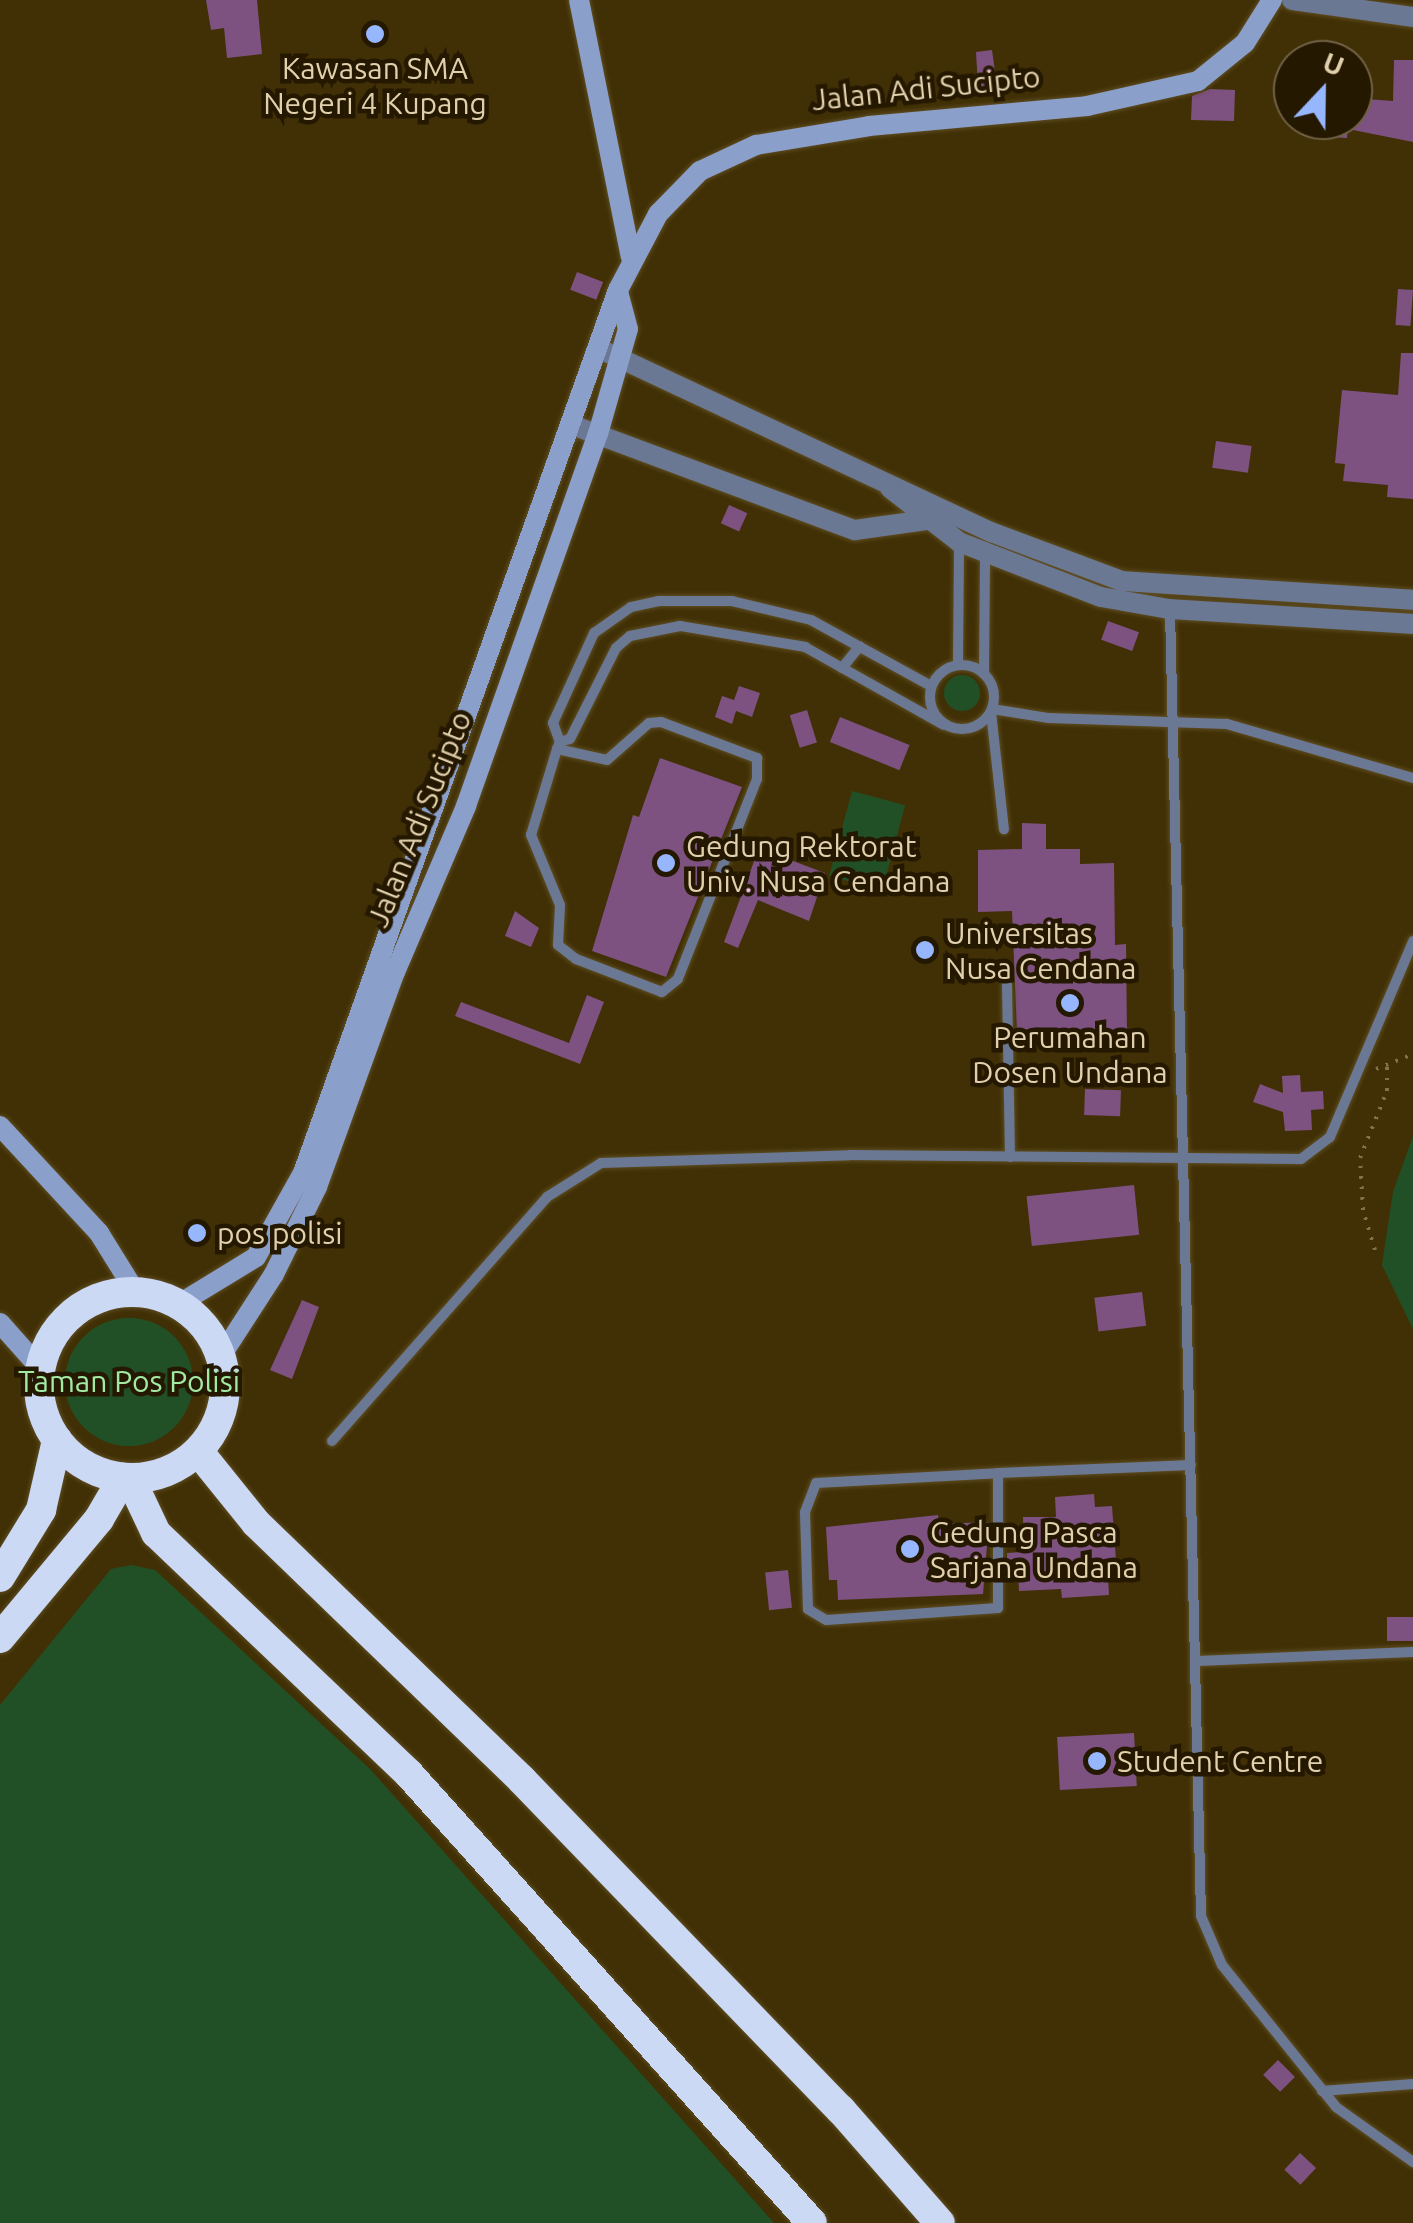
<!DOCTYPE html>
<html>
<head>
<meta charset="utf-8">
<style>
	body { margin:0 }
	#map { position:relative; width:1413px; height:2223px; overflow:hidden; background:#413005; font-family:Ubuntu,sans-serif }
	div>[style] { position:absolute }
	.green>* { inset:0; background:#225026; transform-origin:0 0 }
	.round { border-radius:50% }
	.building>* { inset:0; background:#7d5180; transform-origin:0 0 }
	.path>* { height:4px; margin-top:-2px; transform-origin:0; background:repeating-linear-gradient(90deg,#827149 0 2.5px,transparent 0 10.5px) }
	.roads { filter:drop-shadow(0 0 2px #5e4d23) drop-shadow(0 0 2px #5e4d23) }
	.lane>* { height:10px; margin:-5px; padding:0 5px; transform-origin:5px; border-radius:5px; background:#6b7894 }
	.lane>.ring { margin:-5px; padding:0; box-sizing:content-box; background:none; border:10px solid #6b7894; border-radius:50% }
	.street>* { height:20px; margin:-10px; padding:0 10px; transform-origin:10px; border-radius:10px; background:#6b7894 }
	.secondary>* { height:20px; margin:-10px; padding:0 10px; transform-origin:10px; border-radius:10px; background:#8b9fcb }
	.highway>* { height:30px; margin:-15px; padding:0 15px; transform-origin:15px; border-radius:15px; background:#ccd9f5 }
	.highway>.ring { margin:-15px; padding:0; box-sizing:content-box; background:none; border:30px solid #ccd9f5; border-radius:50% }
	.dots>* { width:28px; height:28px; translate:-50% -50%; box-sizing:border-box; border:5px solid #251800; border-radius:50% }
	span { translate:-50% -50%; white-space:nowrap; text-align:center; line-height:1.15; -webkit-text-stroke:9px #251800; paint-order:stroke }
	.poi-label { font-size:30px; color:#e1d0ad }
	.left { translate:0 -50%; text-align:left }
	.street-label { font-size:30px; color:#e1d0ad }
	.park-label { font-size:30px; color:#a2eaa4 }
	.north { position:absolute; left:1273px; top:40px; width:100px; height:100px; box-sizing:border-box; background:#251800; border:2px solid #706245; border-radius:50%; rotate:22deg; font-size:28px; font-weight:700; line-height:40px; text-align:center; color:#e1d0ad }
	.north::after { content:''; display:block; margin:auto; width:35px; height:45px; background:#96b6fd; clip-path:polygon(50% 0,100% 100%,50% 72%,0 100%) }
</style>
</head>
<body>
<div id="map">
	<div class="green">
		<div class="round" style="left:944px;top:675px;width:36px;height:36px"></div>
		<div style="left:852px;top:791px;width:55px;height:88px;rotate:15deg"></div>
		<div style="clip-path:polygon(1413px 1136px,1413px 1329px,1382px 1265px,1393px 1192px)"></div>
		<div class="round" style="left:65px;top:1318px;width:128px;height:128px"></div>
		<div style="clip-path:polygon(131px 1565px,155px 1570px,370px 1769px,774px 2223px,0 2223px,0 1705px,111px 1569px)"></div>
	</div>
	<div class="building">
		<div style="clip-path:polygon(206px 0,257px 0,262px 54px,227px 58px,224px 28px,211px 30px)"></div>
		<div style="clip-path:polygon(992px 50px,997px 86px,978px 87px,976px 52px)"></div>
		<div style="clip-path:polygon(1394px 60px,1413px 60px,1413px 142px,1353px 130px,1353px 98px,1393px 101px)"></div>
		<div style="clip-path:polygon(1210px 89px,1235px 90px,1234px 121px,1191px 120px,1192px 96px)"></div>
		<div style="clip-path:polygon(1303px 120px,1348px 120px,1347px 138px,1302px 135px)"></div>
		<div style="left:577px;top:272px;width:28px;height:19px;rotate:21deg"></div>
		<div style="left:1398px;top:289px;width:15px;height:36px;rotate:4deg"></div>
		<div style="clip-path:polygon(1401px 353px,1413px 353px,1413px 499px,1387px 497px,1388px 485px,1343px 481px,1345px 464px,1335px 463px,1342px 390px,1398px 395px)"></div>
		<div style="left:1216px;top:441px;width:36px;height:27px;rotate:8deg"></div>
		<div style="left:729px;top:505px;width:20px;height:20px;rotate:24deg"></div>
		<div style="left:1108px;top:621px;width:33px;height:20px;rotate:20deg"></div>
		<div style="clip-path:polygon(739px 686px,760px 693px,752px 717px,736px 711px,732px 724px,715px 717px,722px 696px,734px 700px)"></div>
		<div style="left:807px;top:710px;width:34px;height:18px;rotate:73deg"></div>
		<div style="left:840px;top:717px;width:75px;height:27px;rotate:22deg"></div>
		<div style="clip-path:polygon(660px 758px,742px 787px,666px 977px,592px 951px,633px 815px,639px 817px)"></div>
		<div style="clip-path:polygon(1022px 823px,1046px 824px,1046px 849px,1080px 849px,1080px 864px,1114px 863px,1115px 945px,1126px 944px,1127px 1034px,1017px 1034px,1012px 911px,978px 912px,978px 850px,1022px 849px)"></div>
		<div style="clip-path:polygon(759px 848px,825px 873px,809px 921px,758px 900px,738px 948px,724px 942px)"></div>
		<div style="clip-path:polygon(515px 911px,539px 928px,531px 947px,505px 936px)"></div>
		<div style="clip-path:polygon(587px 995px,604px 1002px,580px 1064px,455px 1016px,461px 1002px,569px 1043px)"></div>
		<div style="clip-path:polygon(1300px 1075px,1301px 1092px,1323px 1091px,1324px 1109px,1311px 1110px,1312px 1130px,1285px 1131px,1283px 1112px,1253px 1102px,1260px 1084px,1283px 1093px,1282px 1076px)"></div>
		<div style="left:1085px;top:1089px;width:36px;height:26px;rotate:2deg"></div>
		<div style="left:1134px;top:1185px;width:50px;height:108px;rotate:84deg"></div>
		<div style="left:1142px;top:1292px;width:34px;height:48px;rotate:83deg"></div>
		<div style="clip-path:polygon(302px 1300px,319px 1307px,292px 1379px,270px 1370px)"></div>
		<div style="clip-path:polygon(1094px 1494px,1095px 1507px,1112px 1506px,1116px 1560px,1107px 1561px,1109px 1595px,1062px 1598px,1061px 1589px,1019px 1591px,1018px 1571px,1007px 1572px,1007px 1553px,1024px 1552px,1023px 1517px,1056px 1517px,1055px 1497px)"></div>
		<div style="clip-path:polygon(938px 1515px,939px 1524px,989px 1522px,983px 1594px,838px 1600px,837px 1580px,829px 1580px,826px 1527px)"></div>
		<div style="left:788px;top:1570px;width:38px;height:23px;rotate:84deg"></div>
		<div style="left:1413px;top:1617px;width:24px;height:26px;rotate:90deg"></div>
		<div style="left:1134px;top:1733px;width:53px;height:77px;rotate:87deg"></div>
		<div style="left:1278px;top:2060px;width:24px;height:21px;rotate:45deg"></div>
		<div style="left:1300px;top:2153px;width:22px;height:23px;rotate:43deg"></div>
	</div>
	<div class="path">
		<div style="left:1376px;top:1069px;width:40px;rotate:-22deg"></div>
		<div style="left:1375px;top:1250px;width:42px;rotate:-106.7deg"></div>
		<div style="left:1363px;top:1210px;width:52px;rotate:-93.3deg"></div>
		<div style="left:1360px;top:1158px;width:72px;rotate:-68.1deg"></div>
		<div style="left:1387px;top:1091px;width:24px;rotate:-90deg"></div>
	</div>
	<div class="roads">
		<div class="lane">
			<div style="left:1170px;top:610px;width:1306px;rotate:88.64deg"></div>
			<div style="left:1201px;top:1916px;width:53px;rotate:66.8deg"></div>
			<div style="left:1222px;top:1965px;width:182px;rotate:51.2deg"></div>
			<div style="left:1336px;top:2107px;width:95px;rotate:35.5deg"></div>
			<div style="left:958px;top:664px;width:122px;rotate:-89.5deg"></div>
			<div class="ring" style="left:930px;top:665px;width:54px;height:54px"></div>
			<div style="left:842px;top:668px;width:28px;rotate:-51deg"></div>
			<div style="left:984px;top:674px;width:121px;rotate:-89.5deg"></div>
			<div style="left:931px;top:686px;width:137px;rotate:-151.2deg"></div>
			<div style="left:811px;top:620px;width:81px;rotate:-166.5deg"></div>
			<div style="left:732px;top:601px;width:73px;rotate:180deg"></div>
			<div style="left:659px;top:601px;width:29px;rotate:168deg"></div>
			<div style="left:631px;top:607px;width:45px;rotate:144.9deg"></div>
			<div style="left:594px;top:633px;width:99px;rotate:114.5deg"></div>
			<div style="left:553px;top:723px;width:20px;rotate:70deg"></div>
			<div style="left:560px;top:742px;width:10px;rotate:-17deg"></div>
			<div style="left:570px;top:739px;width:102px;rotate:-63.2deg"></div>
			<div style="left:616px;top:648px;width:18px;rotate:-41deg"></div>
			<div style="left:630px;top:636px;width:51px;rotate:-11.3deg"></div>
			<div style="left:680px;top:626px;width:127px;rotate:9.5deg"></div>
			<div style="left:805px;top:647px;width:159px;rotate:29.3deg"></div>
			<div style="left:992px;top:709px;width:58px;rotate:9deg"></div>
			<div style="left:1049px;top:718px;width:178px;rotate:1.9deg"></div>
			<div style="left:1227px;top:724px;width:194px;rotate:16.2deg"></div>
			<div style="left:991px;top:712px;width:118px;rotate:83.7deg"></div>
			<div style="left:557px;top:749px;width:51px;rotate:12.4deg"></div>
			<div style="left:607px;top:760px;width:56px;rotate:-41.4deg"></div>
			<div style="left:649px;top:723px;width:12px;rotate:-5deg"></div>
			<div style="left:661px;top:722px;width:103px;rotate:20.6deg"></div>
			<div style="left:757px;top:758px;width:21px;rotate:90deg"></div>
			<div style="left:757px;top:779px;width:215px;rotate:111.6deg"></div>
			<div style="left:678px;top:979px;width:21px;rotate:141deg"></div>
			<div style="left:662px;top:992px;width:92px;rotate:-159deg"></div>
			<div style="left:576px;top:959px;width:23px;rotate:-142deg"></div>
			<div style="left:558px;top:945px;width:40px;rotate:-87.1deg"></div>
			<div style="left:560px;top:905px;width:76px;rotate:-112.5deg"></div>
			<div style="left:531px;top:835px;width:90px;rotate:-73.2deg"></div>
			<div style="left:557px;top:749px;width:8px;rotate:-67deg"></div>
			<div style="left:1007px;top:985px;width:172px;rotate:89deg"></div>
			<div style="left:332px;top:1441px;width:325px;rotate:-48.6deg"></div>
			<div style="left:547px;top:1197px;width:64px;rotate:-32.2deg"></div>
			<div style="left:601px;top:1163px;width:249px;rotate:-1.8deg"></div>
			<div style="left:850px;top:1155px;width:451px;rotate:0.5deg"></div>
			<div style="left:1301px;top:1159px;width:36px;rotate:-37deg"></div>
			<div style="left:1330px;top:1137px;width:213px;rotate:-67deg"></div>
			<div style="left:998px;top:1473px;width:135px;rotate:90deg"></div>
			<div style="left:998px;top:1608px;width:172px;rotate:176deg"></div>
			<div style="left:826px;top:1620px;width:21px;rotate:-149deg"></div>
			<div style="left:808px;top:1609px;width:97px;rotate:-91.8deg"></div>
			<div style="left:805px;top:1512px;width:31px;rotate:-69deg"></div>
			<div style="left:816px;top:1483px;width:182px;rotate:-3.1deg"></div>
			<div style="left:998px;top:1473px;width:193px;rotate:-2.4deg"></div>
			<div style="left:1197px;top:1661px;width:216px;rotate:-2.4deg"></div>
			<div style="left:1322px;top:2091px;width:91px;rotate:-4.4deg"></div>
		</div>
		<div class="street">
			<div style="left:1292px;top:0;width:122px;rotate:8deg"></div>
			<div style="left:600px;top:349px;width:432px;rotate:25.1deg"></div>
			<div style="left:991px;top:532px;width:140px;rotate:20.5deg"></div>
			<div style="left:1122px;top:581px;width:292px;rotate:3.7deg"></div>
			<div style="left:572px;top:425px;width:302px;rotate:20.4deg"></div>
			<div style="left:855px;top:530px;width:72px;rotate:-8deg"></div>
			<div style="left:890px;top:488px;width:88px;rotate:38deg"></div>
			<div style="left:959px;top:542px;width:152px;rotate:21.2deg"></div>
			<div style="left:1101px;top:597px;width:69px;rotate:10deg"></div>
			<div style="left:1169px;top:609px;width:244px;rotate:3.5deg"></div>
		</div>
		<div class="secondary">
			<div style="left:579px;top:0;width:262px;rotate:78.6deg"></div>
			<div style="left:0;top:1126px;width:146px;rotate:47.2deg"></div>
			<div style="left:99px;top:1233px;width:68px;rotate:58.2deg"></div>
			<div style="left:179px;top:1304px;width:90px;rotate:-31.4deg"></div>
			<div style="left:256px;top:1257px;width:96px;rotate:-60.8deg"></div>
			<div style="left:303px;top:1173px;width:938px;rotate:-70.37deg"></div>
			<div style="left:618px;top:290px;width:86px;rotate:-62.2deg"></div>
			<div style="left:658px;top:214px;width:60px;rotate:-45.7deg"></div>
			<div style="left:700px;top:171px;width:62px;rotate:-24.9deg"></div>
			<div style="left:756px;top:145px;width:115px;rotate:-9.5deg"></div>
			<div style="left:869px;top:126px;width:219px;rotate:-5.2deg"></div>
			<div style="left:1087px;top:106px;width:114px;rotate:-12.7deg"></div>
			<div style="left:1198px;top:81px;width:60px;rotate:-39deg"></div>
			<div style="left:1245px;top:43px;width:51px;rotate:-57.9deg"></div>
			<div style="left:0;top:1323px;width:59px;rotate:48.4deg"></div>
			<div style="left:221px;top:1356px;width:98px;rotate:-57.1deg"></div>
			<div style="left:274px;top:1274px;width:97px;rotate:-63.7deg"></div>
			<div style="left:317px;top:1187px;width:229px;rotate:-70.1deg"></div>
			<div style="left:395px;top:972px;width:181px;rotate:-66.8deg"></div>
			<div style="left:466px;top:806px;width:395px;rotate:-70.5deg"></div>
			<div style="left:598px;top:434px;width:109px;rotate:-74.1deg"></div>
			<div style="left:628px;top:329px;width:38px;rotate:-105deg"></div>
		</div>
		<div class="highway">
			<div class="ring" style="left:39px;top:1292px;width:156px;height:156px"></div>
			<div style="left:198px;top:1451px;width:92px;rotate:51.1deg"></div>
			<div style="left:256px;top:1523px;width:370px;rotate:44deg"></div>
			<div style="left:522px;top:1780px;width:459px;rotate:46deg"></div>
			<div style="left:841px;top:2110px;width:150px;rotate:48.8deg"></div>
			<div style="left:130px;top:1478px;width:61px;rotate:64.7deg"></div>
			<div style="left:156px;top:1533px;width:349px;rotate:43.6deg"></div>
			<div style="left:409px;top:1774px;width:603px;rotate:48.09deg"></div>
			<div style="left:0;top:1577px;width:79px;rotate:-58.5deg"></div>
			<div style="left:41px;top:1510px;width:72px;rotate:-77.1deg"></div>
			<div style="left:0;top:1638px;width:155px;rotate:-50.2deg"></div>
			<div style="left:99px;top:1519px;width:48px;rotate:-59.7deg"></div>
		</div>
	</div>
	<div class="dots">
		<div style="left:375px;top:34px;background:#96b6fd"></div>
		<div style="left:666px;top:863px;background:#96b6fd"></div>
		<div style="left:925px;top:950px;background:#96b6fd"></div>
		<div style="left:1070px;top:1003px;background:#96b6fd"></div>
		<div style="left:197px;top:1233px;background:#96b6fd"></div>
		<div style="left:910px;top:1549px;background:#96b6fd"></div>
		<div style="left:1097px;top:1761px;background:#96b6fd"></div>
	</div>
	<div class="poi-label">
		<span style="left:375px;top:85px">Kawasan SMA<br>Negeri 4 Kupang</span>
		<span class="left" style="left:686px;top:863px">Gedung Rektorat<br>Univ. Nusa Cendana</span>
		<span class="left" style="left:945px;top:950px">Universitas<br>Nusa Cendana</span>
		<span style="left:1070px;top:1054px">Perumahan<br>Dosen Undana</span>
		<span class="left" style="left:217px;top:1233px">pos polisi</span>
		<span class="left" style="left:930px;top:1549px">Gedung Pasca<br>Sarjana Undana</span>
		<span class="left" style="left:1117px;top:1761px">Student Centre</span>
	</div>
	<div class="street-label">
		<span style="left:926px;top:88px;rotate:-6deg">Jalan Adi Sucipto</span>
		<span style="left:419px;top:819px;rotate:-68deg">Jalan Adi Sucipto</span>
	</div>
	<div class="park-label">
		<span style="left:129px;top:1381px">Taman Pos Polisi</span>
	</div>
	<div class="north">U</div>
</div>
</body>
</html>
